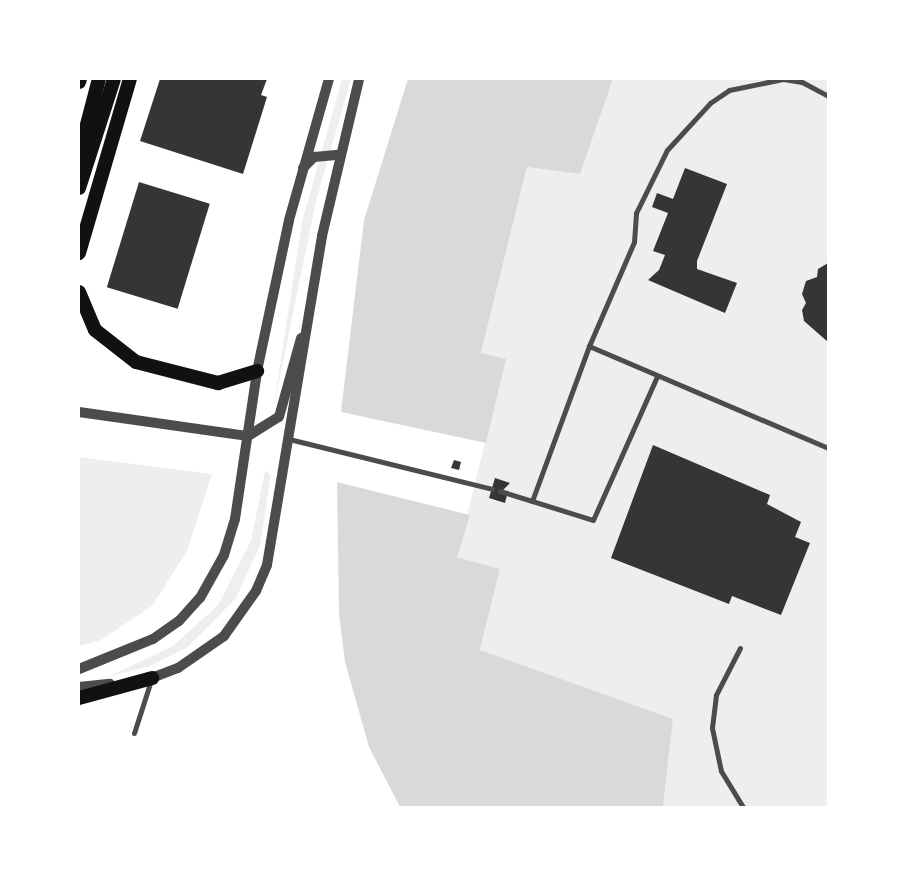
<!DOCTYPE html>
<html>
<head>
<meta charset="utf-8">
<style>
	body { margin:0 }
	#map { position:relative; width:907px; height:886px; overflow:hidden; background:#fff; font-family:"IBM Plex Serif",serif }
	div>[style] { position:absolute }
	.green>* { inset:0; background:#eee }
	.water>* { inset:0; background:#d9d9d9 }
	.building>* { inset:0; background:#353535; transform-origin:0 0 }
	.pedestrian>* { height:5px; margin:-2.5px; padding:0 2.5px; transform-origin:2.5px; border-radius:2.5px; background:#4c4c4c }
	.tertiary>* { height:10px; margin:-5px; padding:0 5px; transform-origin:5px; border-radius:5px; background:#4c4c4c }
	.motorway>* { height:14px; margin:-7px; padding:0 7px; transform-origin:7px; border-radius:7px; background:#111 }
	span { translate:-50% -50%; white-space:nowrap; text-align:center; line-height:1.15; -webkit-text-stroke:7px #fff; paint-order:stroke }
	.frame { position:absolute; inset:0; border:80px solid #fff; pointer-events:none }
</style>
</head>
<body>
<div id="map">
	<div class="green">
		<div style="clip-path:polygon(342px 79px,351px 79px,316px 201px,273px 411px,302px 222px)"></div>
		<div style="clip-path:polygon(613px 79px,828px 79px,828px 807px,663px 807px,673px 719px,480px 651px,500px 569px,457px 557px,505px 360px,481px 354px,527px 167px,580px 174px)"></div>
		<div style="clip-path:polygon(79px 457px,212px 474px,187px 551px,152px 606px,101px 640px,79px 646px)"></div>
		<div style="clip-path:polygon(265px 471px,271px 475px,260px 545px,236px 598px,188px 647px,150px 666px,108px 677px,173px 646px,218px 605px,251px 541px)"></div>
	</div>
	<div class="water">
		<div style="clip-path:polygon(408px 79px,613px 79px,580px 174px,527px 167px,481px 353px,506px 359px,486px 443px,341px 412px,364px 220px)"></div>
		<div style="clip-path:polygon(337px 482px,470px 515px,457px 557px,500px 569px,480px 650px,673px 719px,663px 807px,400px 807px,369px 747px,345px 662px,339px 614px)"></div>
	</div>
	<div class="building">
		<div style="clip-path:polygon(160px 79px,267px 79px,261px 95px,267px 97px,243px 174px,140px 141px)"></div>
		<div style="clip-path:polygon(685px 168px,727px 184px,697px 261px,697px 269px,737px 283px,725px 313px,648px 280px,659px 270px,665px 255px,653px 251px,668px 213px,652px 207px,657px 193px,673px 199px)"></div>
		<div style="left:139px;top:182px;width:74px;height:110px;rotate:17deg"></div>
		<div style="clip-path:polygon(828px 263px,828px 342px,804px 321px,802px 310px,806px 303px,802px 294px,806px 281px,817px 277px,818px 269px)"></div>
		<div style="clip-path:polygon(653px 445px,770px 495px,767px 504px,801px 522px,795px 537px,810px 543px,781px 615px,732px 596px,729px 604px,611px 558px)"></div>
		<div style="clip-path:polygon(454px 460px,461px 462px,459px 470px,451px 468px)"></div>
		<div style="clip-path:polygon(495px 478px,510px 483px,500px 493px,507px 495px,505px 503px,489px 498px)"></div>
	</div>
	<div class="pedestrian">
		<div style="left:589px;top:346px;width:260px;rotate:23.1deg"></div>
		<div style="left:289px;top:439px;width:209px;rotate:13.8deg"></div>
		<div style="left:500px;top:491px;width:97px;rotate:17.3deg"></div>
		<div style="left:593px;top:520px;width:158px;rotate:-66deg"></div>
		<div style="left:532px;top:501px;width:165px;rotate:-69.8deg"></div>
		<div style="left:589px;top:346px;width:113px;rotate:-66.6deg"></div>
		<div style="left:634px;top:242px;width:29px;rotate:-86deg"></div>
		<div style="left:636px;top:213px;width:70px;rotate:-63.8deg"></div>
		<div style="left:667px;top:150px;width:64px;rotate:-47.5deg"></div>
		<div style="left:710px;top:103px;width:23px;rotate:-34deg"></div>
		<div style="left:729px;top:90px;width:55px;rotate:-11.5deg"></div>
		<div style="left:783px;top:79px;width:19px;rotate:9deg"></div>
		<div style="left:802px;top:82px;width:30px;rotate:28deg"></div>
		<div style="left:740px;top:648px;width:53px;rotate:117.1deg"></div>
		<div style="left:716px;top:695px;width:33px;rotate:97deg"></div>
		<div style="left:712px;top:728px;width:44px;rotate:78.2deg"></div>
		<div style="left:721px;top:771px;width:42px;rotate:58.6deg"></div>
		<div style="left:134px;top:733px;width:56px;rotate:-72.2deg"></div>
	</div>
	<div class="tertiary">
		<div style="left:303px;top:168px;width:16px;rotate:-45deg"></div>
		<div style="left:314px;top:157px;width:25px;rotate:-5deg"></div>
		<div style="left:79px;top:412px;width:171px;rotate:8.1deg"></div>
		<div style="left:248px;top:436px;width:36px;rotate:-32deg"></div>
		<div style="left:279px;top:417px;width:82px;rotate:-74.4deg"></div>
		<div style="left:79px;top:669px;width:80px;rotate:-22.1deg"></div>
		<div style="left:153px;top:639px;width:32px;rotate:-35deg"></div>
		<div style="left:179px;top:621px;width:31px;rotate:-48deg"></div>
		<div style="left:200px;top:598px;width:49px;rotate:-60.8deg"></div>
		<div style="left:224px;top:555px;width:38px;rotate:-73deg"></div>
		<div style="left:235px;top:519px;width:150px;rotate:-81.5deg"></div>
		<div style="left:257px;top:371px;width:154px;rotate:-78deg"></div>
		<div style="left:289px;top:220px;width:147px;rotate:-74.2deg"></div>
		<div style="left:149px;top:679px;width:31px;rotate:-21deg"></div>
		<div style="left:178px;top:668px;width:56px;rotate:-34.8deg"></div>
		<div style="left:224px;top:636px;width:55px;rotate:-54.6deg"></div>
		<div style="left:256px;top:591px;width:28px;rotate:-67deg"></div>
		<div style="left:267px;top:565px;width:334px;rotate:-80.5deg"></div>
		<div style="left:322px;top:236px;width:161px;rotate:-76.7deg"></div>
		<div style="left:79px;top:687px;width:31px;rotate:-6deg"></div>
	</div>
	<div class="motorway">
		<div style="left:79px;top:82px;width:3px;rotate:-72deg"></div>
		<div style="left:79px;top:155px;width:79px;rotate:-75.3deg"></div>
		<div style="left:79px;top:188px;width:114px;rotate:-72.2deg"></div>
		<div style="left:79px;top:253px;width:181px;rotate:-73.7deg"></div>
		<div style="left:79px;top:292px;width:41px;rotate:67.2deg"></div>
		<div style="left:95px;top:330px;width:52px;rotate:38deg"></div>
		<div style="left:136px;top:362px;width:85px;rotate:14.4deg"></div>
		<div style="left:218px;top:383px;width:41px;rotate:-17.1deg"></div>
		<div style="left:79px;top:698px;width:76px;rotate:-15.3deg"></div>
	</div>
	<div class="frame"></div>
</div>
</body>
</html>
